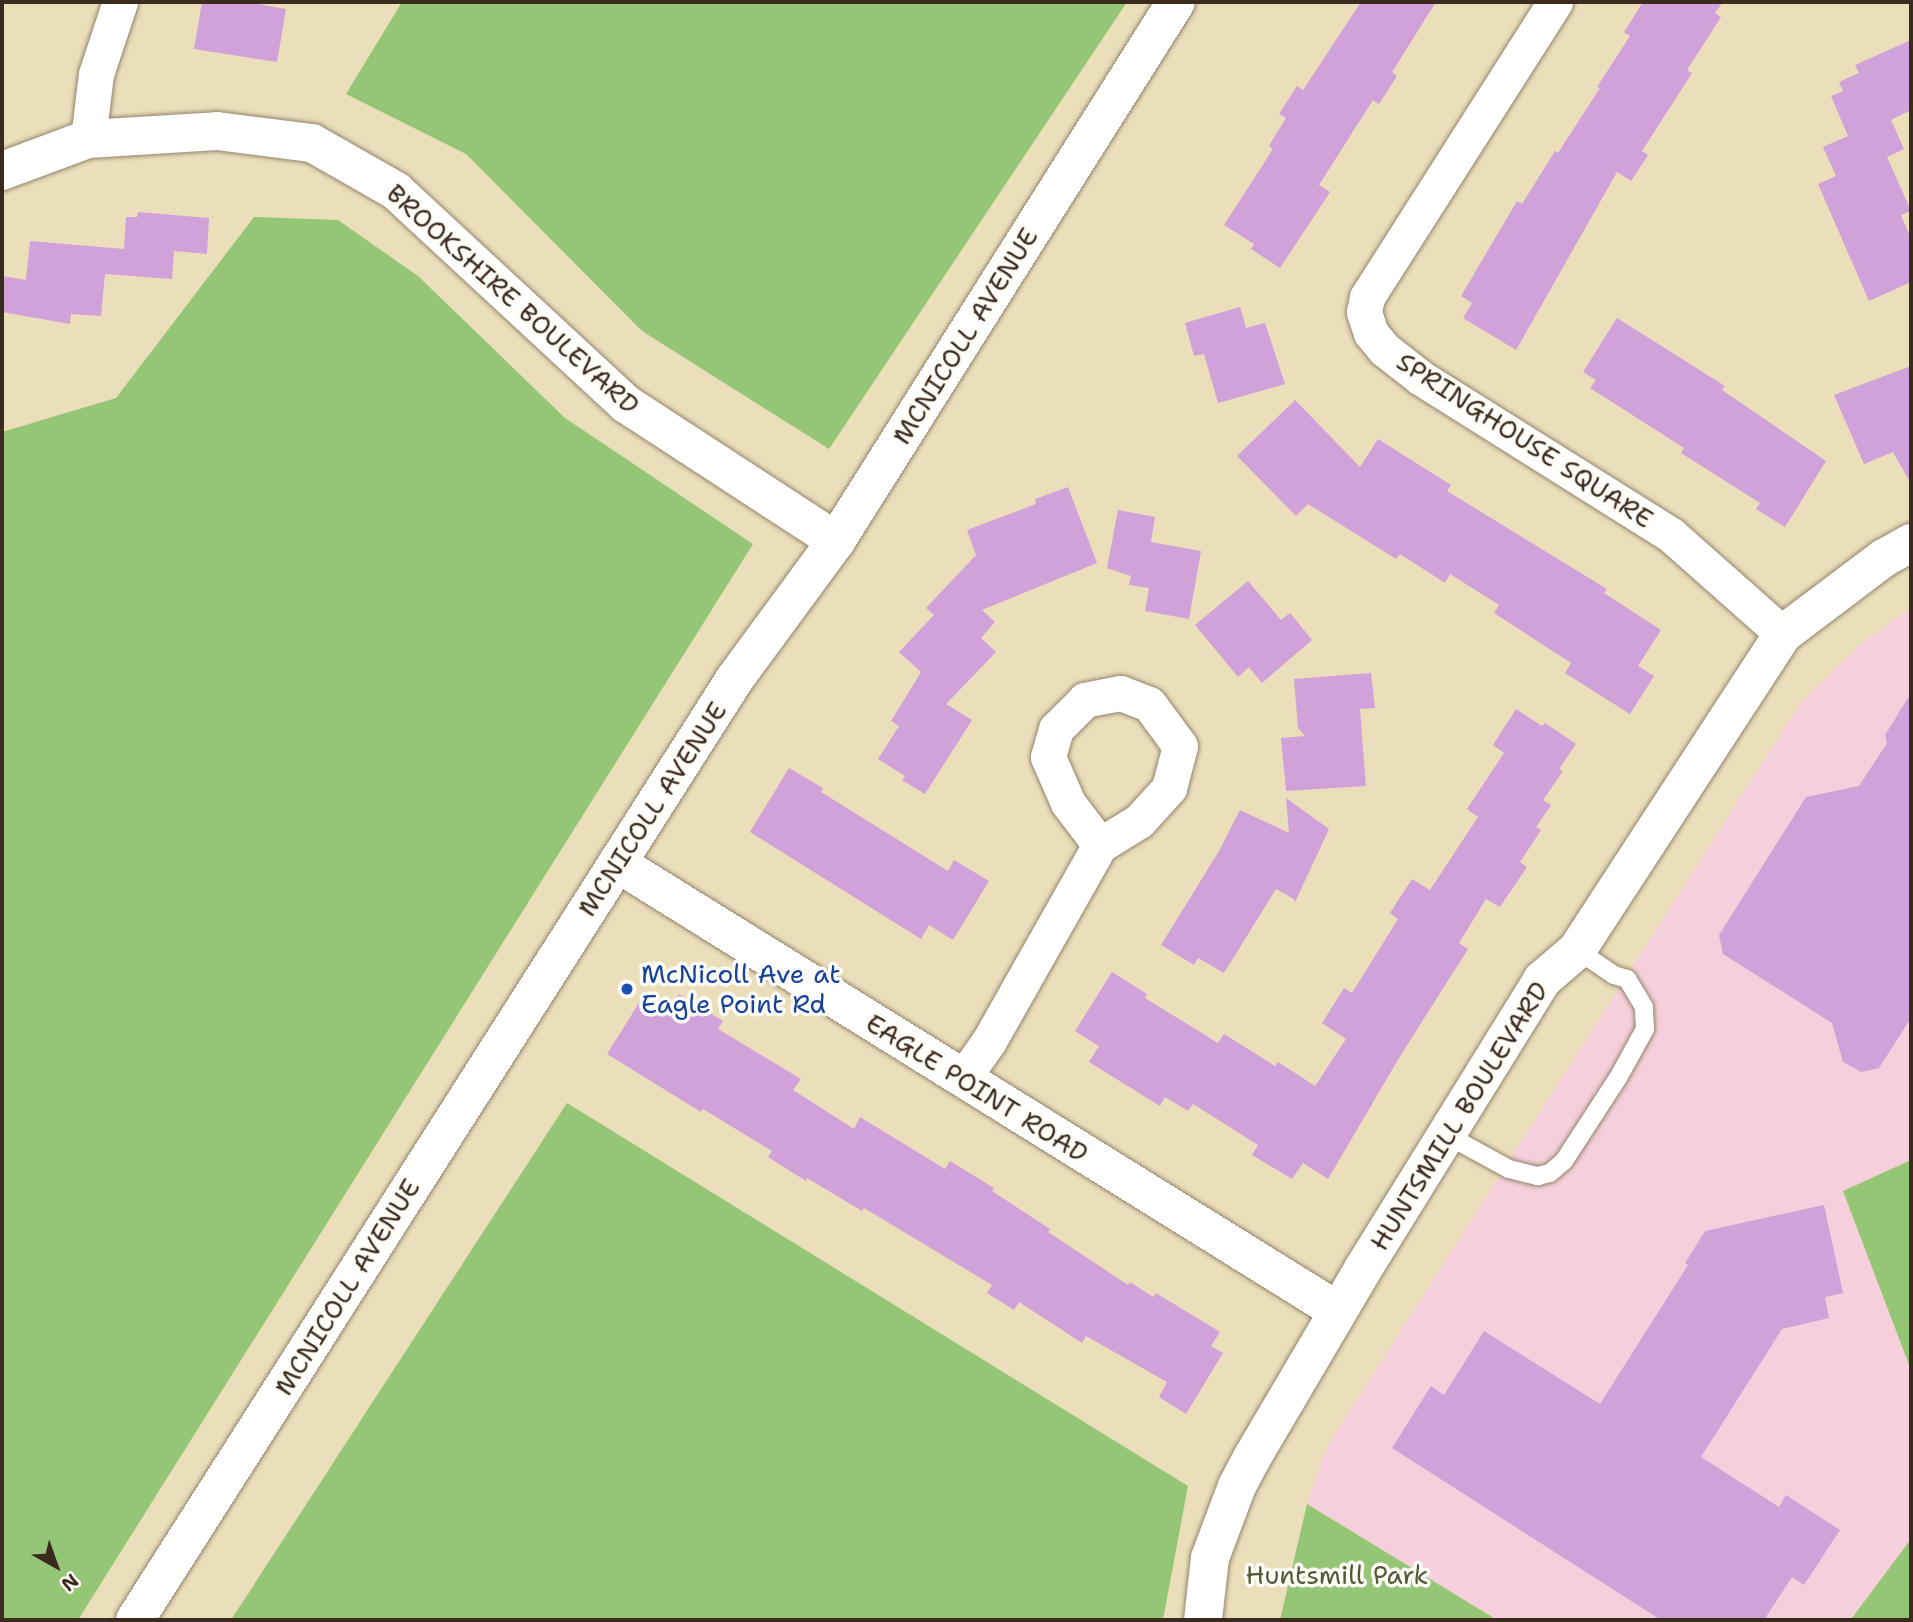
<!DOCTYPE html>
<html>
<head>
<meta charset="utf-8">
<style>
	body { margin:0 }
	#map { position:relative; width:1913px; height:1622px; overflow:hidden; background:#ebdebb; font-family:"Shantell Sans",sans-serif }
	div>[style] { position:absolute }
	.built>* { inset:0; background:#f5cfdb }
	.green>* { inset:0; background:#95c675 }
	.building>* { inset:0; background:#d0a2d9 }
	.roads { filter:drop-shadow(0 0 2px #93846c) drop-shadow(0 0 2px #93846c) }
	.service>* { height:18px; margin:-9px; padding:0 9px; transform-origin:9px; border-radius:9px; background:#fff }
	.minor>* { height:35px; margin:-17.5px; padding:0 17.5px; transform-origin:17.5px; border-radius:17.5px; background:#fff }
	.tertiary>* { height:38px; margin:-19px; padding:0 19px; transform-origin:19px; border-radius:19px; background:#fff }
	.secondary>* { height:38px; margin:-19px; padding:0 19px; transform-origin:19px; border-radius:19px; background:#fff }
	.dots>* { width:19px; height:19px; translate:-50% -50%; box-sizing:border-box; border:4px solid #fdfcf7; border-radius:50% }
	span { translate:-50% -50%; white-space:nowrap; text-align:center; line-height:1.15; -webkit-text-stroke:7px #fdfcf7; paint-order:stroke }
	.street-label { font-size:26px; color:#3b2a1e }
	.transit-label { font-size:26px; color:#164399 }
	.left { translate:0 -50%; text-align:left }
	.park-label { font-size:26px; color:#565938 }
	.frame { position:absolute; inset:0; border:4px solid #3b2a1e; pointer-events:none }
	.north { position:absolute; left:21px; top:1531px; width:70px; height:70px; -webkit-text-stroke:5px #fdfcf7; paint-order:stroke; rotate:140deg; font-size:19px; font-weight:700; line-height:28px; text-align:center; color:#3b2a1e }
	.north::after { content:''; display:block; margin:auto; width:24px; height:32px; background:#3b2a1e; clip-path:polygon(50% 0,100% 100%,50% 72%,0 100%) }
</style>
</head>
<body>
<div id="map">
	<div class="built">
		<div style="clip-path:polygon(1911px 608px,1911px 1160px,1843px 1192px,1911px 1370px,1911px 1539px,1850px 1620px,1497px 1620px,1307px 1504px,1327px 1447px,1800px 704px,1862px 643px)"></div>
	</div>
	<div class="green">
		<div style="clip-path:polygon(402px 2px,1127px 2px,829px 449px,642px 331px,466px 154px,346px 94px)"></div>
		<div style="clip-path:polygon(254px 217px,338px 220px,418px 276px,565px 418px,753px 544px,78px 1620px,2px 1620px,2px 432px,116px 398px)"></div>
		<div style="clip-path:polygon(567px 1103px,1188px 1486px,1163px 1620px,231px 1620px)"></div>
		<div style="clip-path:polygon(1911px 1160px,1911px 1370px,1843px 1191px)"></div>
		<div style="clip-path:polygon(1307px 1504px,1497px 1620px,1280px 1620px)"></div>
		<div style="clip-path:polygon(1911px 1539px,1911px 1620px,1850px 1620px,1855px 1614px)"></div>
	</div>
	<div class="building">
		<div style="clip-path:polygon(202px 2px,247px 2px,286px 9px,277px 62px,194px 49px)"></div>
		<div style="clip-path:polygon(1361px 2px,1436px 2px,1392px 72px,1397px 76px,1379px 104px,1373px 100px,1319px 185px,1330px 192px,1280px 268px,1251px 249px,1254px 244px,1224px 225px,1273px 149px,1269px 146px,1286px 118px,1279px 114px,1297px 86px,1303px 90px)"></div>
		<div style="clip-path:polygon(1643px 2px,1723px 2px,1715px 13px,1721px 17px,1687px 70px,1692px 73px,1642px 151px,1648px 155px,1631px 181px,1617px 172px,1516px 350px,1463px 318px,1472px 303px,1461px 296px,1517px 201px,1522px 204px,1555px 151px,1558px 153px,1600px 88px,1597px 87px,1630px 36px,1624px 32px)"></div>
		<div style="clip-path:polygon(1911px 40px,1911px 110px,1891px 120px,1904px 149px,1887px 157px,1911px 211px,1901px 215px,1911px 239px,1911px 282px,1869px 301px,1818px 184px,1836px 176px,1823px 147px,1848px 136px,1831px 96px,1843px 91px,1839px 82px,1859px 73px,1855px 65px)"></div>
		<div style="clip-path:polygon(138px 212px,209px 218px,207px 254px,174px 251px,172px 279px,105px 274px,101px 316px,71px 314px,70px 324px,2px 312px,2px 276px,26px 280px,30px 241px,124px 249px,126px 217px,137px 217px)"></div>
		<div style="clip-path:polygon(1240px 307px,1246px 328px,1265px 323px,1285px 384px,1218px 403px,1204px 354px,1194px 356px,1185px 323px)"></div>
		<div style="clip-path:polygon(1617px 318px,1725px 386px,1722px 390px,1826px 461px,1785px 527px,1756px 509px,1760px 503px,1681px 453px,1684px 448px,1590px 388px,1596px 380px,1583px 372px)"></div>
		<div style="clip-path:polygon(1911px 366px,1911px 484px,1893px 452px,1864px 464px,1834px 395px)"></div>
		<div style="clip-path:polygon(1295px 400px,1360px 467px,1378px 439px,1451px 485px,1447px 491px,1607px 589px,1604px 593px,1661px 630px,1638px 666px,1654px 676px,1630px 714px,1565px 673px,1571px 663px,1494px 613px,1499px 605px,1450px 574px,1445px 583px,1400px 554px,1396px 559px,1308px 504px,1296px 516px,1237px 456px)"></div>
		<div style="clip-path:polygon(1068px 487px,1097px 563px,982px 610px,995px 622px,981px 638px,996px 652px,946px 704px,972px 720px,925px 794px,902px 780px,905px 776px,878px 759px,899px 726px,891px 721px,921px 672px,899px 652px,934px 615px,926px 608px,976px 555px,967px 530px,1036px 504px,1035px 499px)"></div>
		<div style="clip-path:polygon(1118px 510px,1155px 517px,1151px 542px,1201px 551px,1189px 619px,1145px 611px,1149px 588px,1129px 585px,1131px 576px,1107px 568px)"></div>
		<div style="clip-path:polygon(1248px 581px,1281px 620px,1290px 613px,1312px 640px,1262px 683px,1249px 667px,1238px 677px,1195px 625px)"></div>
		<div style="clip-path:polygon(1371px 673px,1375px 708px,1360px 709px,1366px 786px,1286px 791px,1281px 738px,1305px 736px,1298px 728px,1294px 679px)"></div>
		<div style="clip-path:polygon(1911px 693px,1911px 1018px,1879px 1068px,1861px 1072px,1843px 1062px,1832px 1023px,1723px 954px,1719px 935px,1806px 797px,1859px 786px,1887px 743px,1885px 735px)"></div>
		<div style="clip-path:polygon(1516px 709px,1542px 726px,1545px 723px,1576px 744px,1559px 769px,1563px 771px,1543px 800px,1551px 805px,1536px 827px,1541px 830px,1520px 862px,1527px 867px,1500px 907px,1486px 899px,1459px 943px,1468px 949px,1399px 1058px,1328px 1179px,1303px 1163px,1292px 1179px,1252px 1155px,1258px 1145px,1193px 1104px,1188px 1111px,1165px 1097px,1160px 1106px,1089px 1062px,1099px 1046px,1075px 1031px,1112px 972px,1147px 994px,1145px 998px,1218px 1043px,1224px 1034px,1275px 1066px,1278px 1062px,1315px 1086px,1346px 1039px,1322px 1023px,1344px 988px,1352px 993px,1398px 919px,1390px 913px,1412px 879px,1430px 890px,1478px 817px,1467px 809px,1504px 753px,1493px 745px)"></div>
		<div style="clip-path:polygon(789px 768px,823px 788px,821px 792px,948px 871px,954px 860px,989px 881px,953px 940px,929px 925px,921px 939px,750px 832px)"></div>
		<div style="clip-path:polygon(1286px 798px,1329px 829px,1295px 902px,1294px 899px,1276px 889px,1224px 973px,1198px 958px,1194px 965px,1161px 945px,1219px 851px,1240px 810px,1289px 833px)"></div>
		<div style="clip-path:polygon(679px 994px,723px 1021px,718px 1029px,801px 1079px,793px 1090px,854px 1129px,860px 1117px,945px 1169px,950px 1161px,994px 1188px,992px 1191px,1050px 1229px,1048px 1232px,1128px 1285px,1130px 1282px,1153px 1297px,1156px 1293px,1220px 1332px,1211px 1346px,1223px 1353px,1186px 1414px,1159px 1397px,1167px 1382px,1086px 1336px,1082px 1343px,1019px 1302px,1014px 1310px,987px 1293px,992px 1285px,864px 1208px,862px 1211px,807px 1178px,806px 1181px,768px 1157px,772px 1151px,703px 1109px,701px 1112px,607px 1054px,644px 995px,669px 1011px)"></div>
		<div style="clip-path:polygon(1824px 1205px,1843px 1293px,1825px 1297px,1829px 1318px,1782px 1329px,1701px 1457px,1779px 1507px,1786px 1495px,1840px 1530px,1804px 1585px,1792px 1577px,1764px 1620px,1661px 1620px,1392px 1448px,1431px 1386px,1444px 1395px,1484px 1331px,1600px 1404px,1688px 1265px,1685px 1263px,1705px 1231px)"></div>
	</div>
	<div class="roads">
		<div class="service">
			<div style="left:1445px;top:1134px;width:73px;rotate:28.7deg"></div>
			<div style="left:1509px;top:1169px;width:30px;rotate:14deg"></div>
			<div style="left:1538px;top:1176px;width:12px;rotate:-14deg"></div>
			<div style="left:1550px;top:1173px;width:18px;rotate:-41deg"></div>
			<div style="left:1564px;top:1161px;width:99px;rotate:-57deg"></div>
			<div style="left:1618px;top:1078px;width:56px;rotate:-61.1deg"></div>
			<div style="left:1645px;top:1029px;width:22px;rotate:-93deg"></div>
			<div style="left:1644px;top:1007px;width:33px;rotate:-121deg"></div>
			<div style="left:1627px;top:979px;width:14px;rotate:-163deg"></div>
			<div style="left:1614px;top:975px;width:45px;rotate:-146deg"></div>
		</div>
		<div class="minor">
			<div style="left:1555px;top:2px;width:350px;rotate:122.5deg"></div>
			<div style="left:1367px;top:297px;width:15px;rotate:101deg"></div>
			<div style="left:1364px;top:312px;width:22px;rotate:72deg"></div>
			<div style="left:1371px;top:333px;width:21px;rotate:51deg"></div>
			<div style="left:1384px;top:349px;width:47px;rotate:38.1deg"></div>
			<div style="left:1421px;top:378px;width:295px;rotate:32.1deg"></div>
			<div style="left:1671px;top:535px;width:149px;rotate:41.5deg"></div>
			<div style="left:88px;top:139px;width:65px;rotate:-83deg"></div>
			<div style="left:96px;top:74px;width:76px;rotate:-71.6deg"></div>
			<div style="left:963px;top:1078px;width:45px;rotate:-54.9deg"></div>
			<div style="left:989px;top:1041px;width:225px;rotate:-60.5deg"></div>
			<div style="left:1100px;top:845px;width:46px;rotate:-31.6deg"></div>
			<div style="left:1139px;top:821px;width:45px;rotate:-47.7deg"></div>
			<div style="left:1169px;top:788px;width:43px;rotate:-75.3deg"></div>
			<div style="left:1180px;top:746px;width:52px;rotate:-126.4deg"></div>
			<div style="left:1149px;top:704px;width:31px;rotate:-159deg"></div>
			<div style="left:1120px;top:693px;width:36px;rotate:169deg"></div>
			<div style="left:1085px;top:700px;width:41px;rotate:135deg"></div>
			<div style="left:1056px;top:729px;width:29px;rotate:106deg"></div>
			<div style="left:1048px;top:757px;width:50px;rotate:66.5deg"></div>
			<div style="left:1068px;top:803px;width:53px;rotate:52.7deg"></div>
		</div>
		<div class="tertiary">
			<div style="left:2px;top:171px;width:92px;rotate:-20.4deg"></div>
			<div style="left:88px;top:139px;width:129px;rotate:-3.5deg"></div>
			<div style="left:217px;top:131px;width:96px;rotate:7.2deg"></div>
			<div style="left:312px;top:143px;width:97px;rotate:29.7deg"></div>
			<div style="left:396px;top:191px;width:313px;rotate:42.8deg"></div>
			<div style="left:626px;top:404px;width:251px;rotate:33.1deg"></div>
			<div style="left:617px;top:863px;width:849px;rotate:31.86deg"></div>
			<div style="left:1203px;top:1620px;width:62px;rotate:-83.6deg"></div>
			<div style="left:1210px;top:1558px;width:77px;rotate:-69.4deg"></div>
			<div style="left:1237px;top:1486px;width:34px;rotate:-62deg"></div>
			<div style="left:1253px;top:1456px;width:217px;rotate:-59.5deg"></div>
			<div style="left:1363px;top:1269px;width:340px;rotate:-58.2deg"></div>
			<div style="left:1542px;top:980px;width:46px;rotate:-40.6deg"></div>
			<div style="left:1577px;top:950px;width:377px;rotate:-56.9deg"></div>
			<div style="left:1783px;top:634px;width:126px;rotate:-37deg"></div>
			<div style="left:1884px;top:558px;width:31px;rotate:-29deg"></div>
		</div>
		<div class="secondary">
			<div style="left:135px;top:1620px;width:1115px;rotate:-57.49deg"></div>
			<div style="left:734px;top:680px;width:172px;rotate:-53.7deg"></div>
			<div style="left:836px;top:541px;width:637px;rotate:-57.76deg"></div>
		</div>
	</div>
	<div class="dots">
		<div style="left:627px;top:989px;background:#1a4fb4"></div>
	</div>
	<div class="street-label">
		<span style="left:513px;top:299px;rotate:42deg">BROOKSHIRE BOULEVARD</span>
		<span style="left:965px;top:336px;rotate:-58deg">MCNICOLL AVENUE</span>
		<span style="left:1525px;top:440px;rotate:33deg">SPRINGHOUSE SQUARE</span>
		<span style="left:652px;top:809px;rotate:-57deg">MCNICOLL AVENUE</span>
		<span style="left:977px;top:1088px;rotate:32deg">EAGLE POINT ROAD</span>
		<span style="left:1459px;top:1116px;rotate:-58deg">HUNTSMILL BOULEVARD</span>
		<span style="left:347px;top:1287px;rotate:-58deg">MCNICOLL AVENUE</span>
	</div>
	<div class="transit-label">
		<span class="left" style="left:641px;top:989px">McNicoll Ave at<br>Eagle Point Rd</span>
	</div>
	<div class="park-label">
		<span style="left:1337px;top:1575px">Huntsmill Park</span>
	</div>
	<div class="frame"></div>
	<div class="north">N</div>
</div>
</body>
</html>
